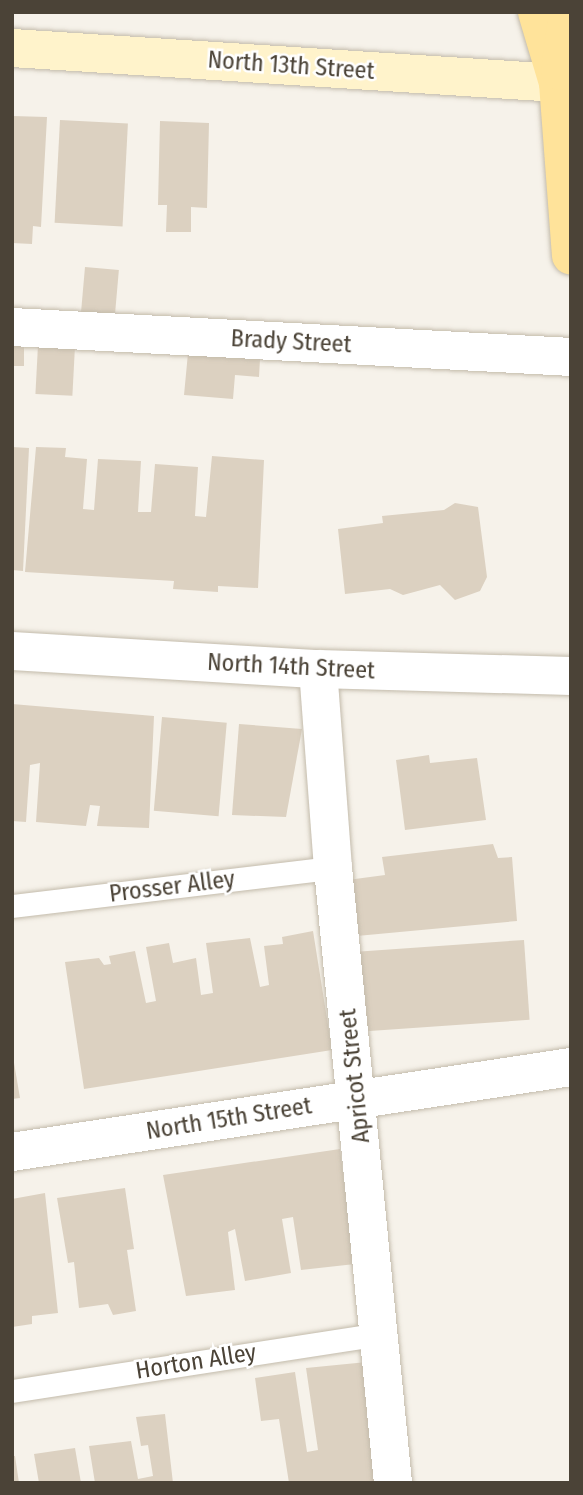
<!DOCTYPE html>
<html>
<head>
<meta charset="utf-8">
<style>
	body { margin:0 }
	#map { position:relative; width:583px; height:1495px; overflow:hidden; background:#f6f2ea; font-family:"Fira Sans Condensed",sans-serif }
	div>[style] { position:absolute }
	.building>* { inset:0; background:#dcd1c1; transform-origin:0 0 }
	.roads { filter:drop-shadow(0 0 2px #c3bbab) drop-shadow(0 0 2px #c3bbab) }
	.lane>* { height:23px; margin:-11.5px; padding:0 11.5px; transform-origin:11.5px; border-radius:11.5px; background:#fff }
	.street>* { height:38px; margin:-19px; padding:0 19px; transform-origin:19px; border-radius:19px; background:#fff }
	.secondary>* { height:38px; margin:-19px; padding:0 19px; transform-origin:19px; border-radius:19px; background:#fff3cb }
	.primary>* { height:38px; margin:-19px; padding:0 19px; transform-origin:19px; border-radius:19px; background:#ffe39a }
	span { translate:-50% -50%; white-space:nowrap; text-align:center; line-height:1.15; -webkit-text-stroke:5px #fff; paint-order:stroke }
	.street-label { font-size:24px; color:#4b4337 }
	.frame { position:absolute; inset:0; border:14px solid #4b4337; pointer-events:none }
</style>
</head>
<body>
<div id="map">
	<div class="building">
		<div style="clip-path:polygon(12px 116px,47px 117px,41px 227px,33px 226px,32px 244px,12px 243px)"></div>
		<div style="left:60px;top:120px;width:68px;height:103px;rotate:3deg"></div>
		<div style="clip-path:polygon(160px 121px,209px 123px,207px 208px,191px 207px,191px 232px,166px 232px,167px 205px,158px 205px)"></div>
		<div style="left:85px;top:267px;width:34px;height:45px;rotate:5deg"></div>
		<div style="left:38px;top:345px;width:37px;height:49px;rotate:3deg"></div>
		<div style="left:12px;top:346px;width:12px;height:20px"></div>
		<div style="clip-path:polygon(188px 353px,260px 359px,259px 377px,235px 375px,233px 399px,184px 395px)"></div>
		<div style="clip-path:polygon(12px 447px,29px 448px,23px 571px,12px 570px)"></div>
		<div style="clip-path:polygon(36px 447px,66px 448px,65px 457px,87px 459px,83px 509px,94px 510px,98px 459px,141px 461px,138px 512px,151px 512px,155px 464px,198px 467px,195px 516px,206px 517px,212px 456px,264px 460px,258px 588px,218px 586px,218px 592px,173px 589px,174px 581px,25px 572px)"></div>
		<div style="clip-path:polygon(455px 503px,478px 507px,487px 577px,480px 591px,455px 600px,440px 585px,403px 595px,390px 589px,345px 594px,338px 529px,383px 523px,382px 516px,444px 510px)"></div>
		<div style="clip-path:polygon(12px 704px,154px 716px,149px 828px,97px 826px,100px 806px,90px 805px,86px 826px,36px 822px,40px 763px,30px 765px,26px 822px,12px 821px)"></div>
		<div style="left:162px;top:717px;width:65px;height:94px;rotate:5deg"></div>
		<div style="clip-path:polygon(239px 724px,302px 729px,286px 817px,232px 815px)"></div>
		<div style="clip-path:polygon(429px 755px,430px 763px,477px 758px,486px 820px,405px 830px,396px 760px)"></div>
		<div style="clip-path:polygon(493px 844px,498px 858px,512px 857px,517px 921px,346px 937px,340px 881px,385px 875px,382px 857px)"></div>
		<div style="clip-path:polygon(313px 931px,332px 1050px,84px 1089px,65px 962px,99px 958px,104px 965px,111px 964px,109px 956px,135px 951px,146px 1003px,156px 1001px,146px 947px,169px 943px,173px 963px,196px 958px,201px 995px,213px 993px,206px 943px,250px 938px,260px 987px,269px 985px,264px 946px,283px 944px,282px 937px)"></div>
		<div style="left:524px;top:940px;width:80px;height:171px;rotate:86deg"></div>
		<div style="clip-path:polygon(12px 1051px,20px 1098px,12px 1099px)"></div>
		<div style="clip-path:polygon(340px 1149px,355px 1264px,301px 1270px,293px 1217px,282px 1219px,291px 1273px,245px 1281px,235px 1229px,228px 1232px,235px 1290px,186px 1296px,163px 1175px)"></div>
		<div style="clip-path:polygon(125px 1188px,134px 1249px,127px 1250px,136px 1311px,113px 1315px,108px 1304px,79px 1308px,74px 1262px,68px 1263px,57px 1198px)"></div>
		<div style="clip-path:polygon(45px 1193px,58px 1313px,32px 1316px,32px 1324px,12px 1327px,12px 1199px)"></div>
		<div style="clip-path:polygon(367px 1362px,383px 1483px,289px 1483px,279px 1419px,261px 1421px,255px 1378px,295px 1372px,307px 1452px,318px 1450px,306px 1368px)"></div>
		<div style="clip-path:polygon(165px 1414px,173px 1483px,95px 1483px,89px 1446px,131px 1441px,138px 1479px,153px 1476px,148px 1445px,141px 1446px,136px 1417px)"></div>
		<div style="clip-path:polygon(75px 1448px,81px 1483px,39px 1483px,34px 1454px)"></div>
		<div style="clip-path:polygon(12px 1456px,15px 1456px,19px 1483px,12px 1483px)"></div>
	</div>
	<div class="roads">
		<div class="lane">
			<div style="left:12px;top:906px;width:323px;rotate:-6.8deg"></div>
			<div style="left:12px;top:1391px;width:372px;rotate:-8.8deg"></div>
		</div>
		<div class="street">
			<div style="left:12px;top:327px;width:560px;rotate:3.07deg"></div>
			<div style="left:12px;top:651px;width:307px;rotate:3.4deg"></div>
			<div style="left:318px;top:669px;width:253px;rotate:1.6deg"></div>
			<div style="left:318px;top:669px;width:200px;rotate:85.7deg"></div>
			<div style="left:333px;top:868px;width:618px;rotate:84.43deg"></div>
			<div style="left:12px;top:1152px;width:565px;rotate:-8.65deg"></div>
		</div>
		<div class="secondary">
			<div style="left:12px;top:48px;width:547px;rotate:3.67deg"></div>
		</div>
		<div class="primary">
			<div style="left:537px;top:12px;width:74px;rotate:73.5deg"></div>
			<div style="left:558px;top:83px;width:173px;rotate:85.7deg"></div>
			<div style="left:560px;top:71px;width:60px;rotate:-82.3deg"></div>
		</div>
	</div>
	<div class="street-label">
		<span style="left:291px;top:66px;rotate:4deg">North 13th Street</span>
		<span style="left:291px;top:342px;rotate:3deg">Brady Street</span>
		<span style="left:291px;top:667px;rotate:3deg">North 14th Street</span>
		<span style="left:172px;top:887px;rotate:-7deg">Prosser Alley</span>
		<span style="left:355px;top:1076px;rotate:-96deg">Apricot Street</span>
		<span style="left:229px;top:1119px;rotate:-9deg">North 15th Street</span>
		<span style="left:196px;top:1362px;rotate:-9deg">Horton Alley</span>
	</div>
	<div class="frame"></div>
</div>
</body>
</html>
